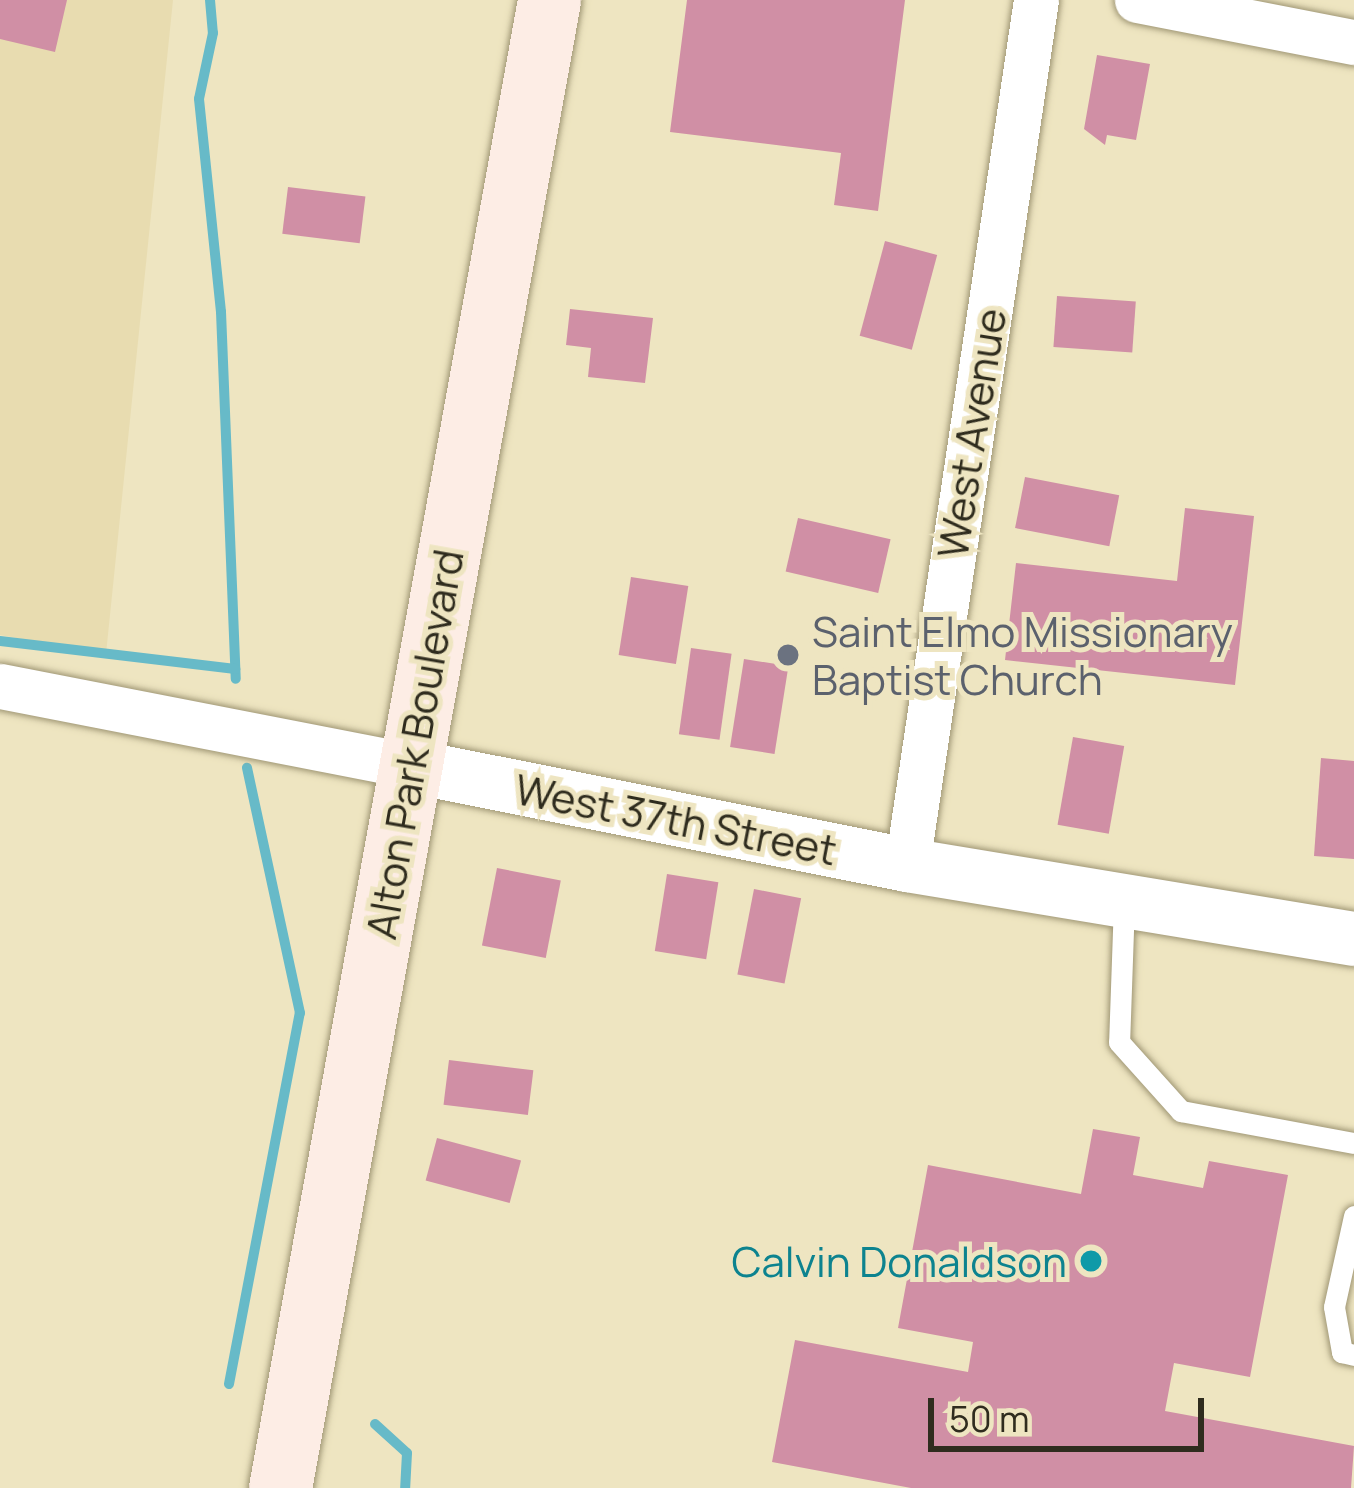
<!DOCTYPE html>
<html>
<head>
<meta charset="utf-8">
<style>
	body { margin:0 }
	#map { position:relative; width:1354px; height:1488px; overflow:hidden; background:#eee5c1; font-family:Manrope,sans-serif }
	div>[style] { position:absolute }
	.built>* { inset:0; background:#e8dcb0 }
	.stream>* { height:10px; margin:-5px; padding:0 5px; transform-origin:5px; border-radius:5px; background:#67bac8 }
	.building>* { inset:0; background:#d08fa5; transform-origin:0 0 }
	.roads { filter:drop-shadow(0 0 3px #a09775) drop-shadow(0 0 3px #a09775) }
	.service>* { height:21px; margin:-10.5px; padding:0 10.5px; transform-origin:10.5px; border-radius:10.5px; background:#fff }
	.minor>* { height:45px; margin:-22.5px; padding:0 22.5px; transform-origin:22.5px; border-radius:22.5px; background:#fff }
	.tertiary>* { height:54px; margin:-27px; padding:0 27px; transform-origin:27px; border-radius:27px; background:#fff }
	.secondary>* { height:63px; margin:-31.5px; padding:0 31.5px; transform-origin:31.5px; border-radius:31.5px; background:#fdede5 }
	.dots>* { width:33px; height:33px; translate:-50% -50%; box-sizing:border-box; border:6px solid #eee5c1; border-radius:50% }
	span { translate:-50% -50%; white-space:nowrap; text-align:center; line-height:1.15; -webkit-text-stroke:10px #eee5c1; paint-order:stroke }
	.street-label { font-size:42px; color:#2f2c1e }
	.worship-label { font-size:42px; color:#5b616d }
	.left { translate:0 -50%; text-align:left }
	.culture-label { font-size:42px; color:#0d838f }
	.right { translate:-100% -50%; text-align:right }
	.scale { position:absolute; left:928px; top:1398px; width:276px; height:54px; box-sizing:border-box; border:6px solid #2f2c1e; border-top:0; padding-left:15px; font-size:36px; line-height:42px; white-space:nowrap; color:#2f2c1e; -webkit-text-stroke:9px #eee5c1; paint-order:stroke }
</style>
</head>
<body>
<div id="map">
	<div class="built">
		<div style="clip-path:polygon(0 0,173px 0,106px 654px,0 635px)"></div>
	</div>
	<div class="stream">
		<div style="left:210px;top:0;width:33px;rotate:85deg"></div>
		<div style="left:213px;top:33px;width:67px;rotate:102deg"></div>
		<div style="left:199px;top:99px;width:214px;rotate:84.1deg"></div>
		<div style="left:221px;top:312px;width:367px;rotate:87.7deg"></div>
		<div style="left:0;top:641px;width:237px;rotate:6.8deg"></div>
		<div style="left:229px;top:1384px;width:378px;rotate:-79.2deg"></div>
		<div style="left:300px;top:1013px;width:251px;rotate:-102.2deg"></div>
		<div style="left:375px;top:1424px;width:43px;rotate:42.2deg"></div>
		<div style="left:407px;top:1453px;width:35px;rotate:93deg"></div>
	</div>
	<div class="building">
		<div style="clip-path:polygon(0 0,67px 0,55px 52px,0 39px)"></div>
		<div style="clip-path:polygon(687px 0,905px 0,878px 211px,834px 205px,841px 153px,670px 132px)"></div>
		<div style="clip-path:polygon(1097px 55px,1150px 64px,1136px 140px,1107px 135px,1105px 145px,1084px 129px)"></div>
		<div style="left:288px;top:187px;width:78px;height:47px;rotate:7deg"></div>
		<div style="left:885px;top:241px;width:54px;height:98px;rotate:15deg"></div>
		<div style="left:1057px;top:296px;width:79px;height:51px;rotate:4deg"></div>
		<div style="clip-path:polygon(570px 309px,653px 318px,645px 383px,588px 377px,591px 348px,566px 345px)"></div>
		<div style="left:1025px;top:477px;width:96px;height:52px;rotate:11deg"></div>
		<div style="clip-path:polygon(1185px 508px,1254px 516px,1235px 685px,1005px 660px,1016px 563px,1177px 581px)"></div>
		<div style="left:798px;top:518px;width:95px;height:55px;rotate:13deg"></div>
		<div style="left:631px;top:577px;width:58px;height:79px;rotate:9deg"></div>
		<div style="left:691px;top:648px;width:41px;height:87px;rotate:8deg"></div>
		<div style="left:744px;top:659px;width:45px;height:89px;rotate:9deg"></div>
		<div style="left:1073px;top:737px;width:52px;height:89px;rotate:10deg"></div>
		<div style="clip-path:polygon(1321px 758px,1354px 761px,1354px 859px,1314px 856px)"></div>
		<div style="left:497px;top:868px;width:65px;height:79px;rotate:11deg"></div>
		<div style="left:667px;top:874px;width:52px;height:78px;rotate:9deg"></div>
		<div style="left:754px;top:889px;width:48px;height:87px;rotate:11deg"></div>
		<div style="left:449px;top:1060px;width:85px;height:45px;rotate:7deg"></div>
		<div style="clip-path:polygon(1093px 1129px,1140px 1137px,1133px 1175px,1203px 1188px,1209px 1161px,1288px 1175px,1250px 1377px,1174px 1363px,1165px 1411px,1354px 1446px,1351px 1488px,911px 1488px,772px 1462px,795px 1340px,968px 1372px,973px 1342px,898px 1328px,928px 1165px,1081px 1194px)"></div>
		<div style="left:437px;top:1138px;width:87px;height:44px;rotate:15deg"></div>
	</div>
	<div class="roads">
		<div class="service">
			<div style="left:1124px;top:902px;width:140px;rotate:92deg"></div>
			<div style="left:1119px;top:1042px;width:93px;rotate:48.1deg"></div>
			<div style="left:1181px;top:1111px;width:176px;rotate:10.5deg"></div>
			<div style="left:1354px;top:1216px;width:93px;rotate:102.4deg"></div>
			<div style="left:1334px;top:1307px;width:46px;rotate:79.9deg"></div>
			<div style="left:1342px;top:1352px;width:12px;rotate:14deg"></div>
		</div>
		<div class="minor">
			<div style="left:1137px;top:0;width:221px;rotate:11deg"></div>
			<div style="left:0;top:686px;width:418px;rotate:11deg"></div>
			<div style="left:907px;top:865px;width:875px;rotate:-81.52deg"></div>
		</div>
		<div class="tertiary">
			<div style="left:410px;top:766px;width:507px;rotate:11.27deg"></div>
			<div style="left:907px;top:865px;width:453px;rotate:9.4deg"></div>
		</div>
		<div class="secondary">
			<div style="left:280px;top:1488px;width:1512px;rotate:-79.75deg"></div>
		</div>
	</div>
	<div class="dots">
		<div style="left:788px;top:655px;background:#6b7280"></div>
		<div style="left:1091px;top:1261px;background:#0f9aa8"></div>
	</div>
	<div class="street-label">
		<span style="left:971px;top:433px;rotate:-81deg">West Avenue</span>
		<span style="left:414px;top:744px;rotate:-80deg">Alton Park Boulevard</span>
		<span style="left:676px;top:819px;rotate:11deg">West 37th Street</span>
	</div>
	<div class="worship-label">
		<span class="left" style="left:812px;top:655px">Saint Elmo Missionary<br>Baptist Church</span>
	</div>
	<div class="culture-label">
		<span class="right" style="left:1067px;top:1261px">Calvin Donaldson</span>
	</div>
	<div class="scale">50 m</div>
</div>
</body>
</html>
